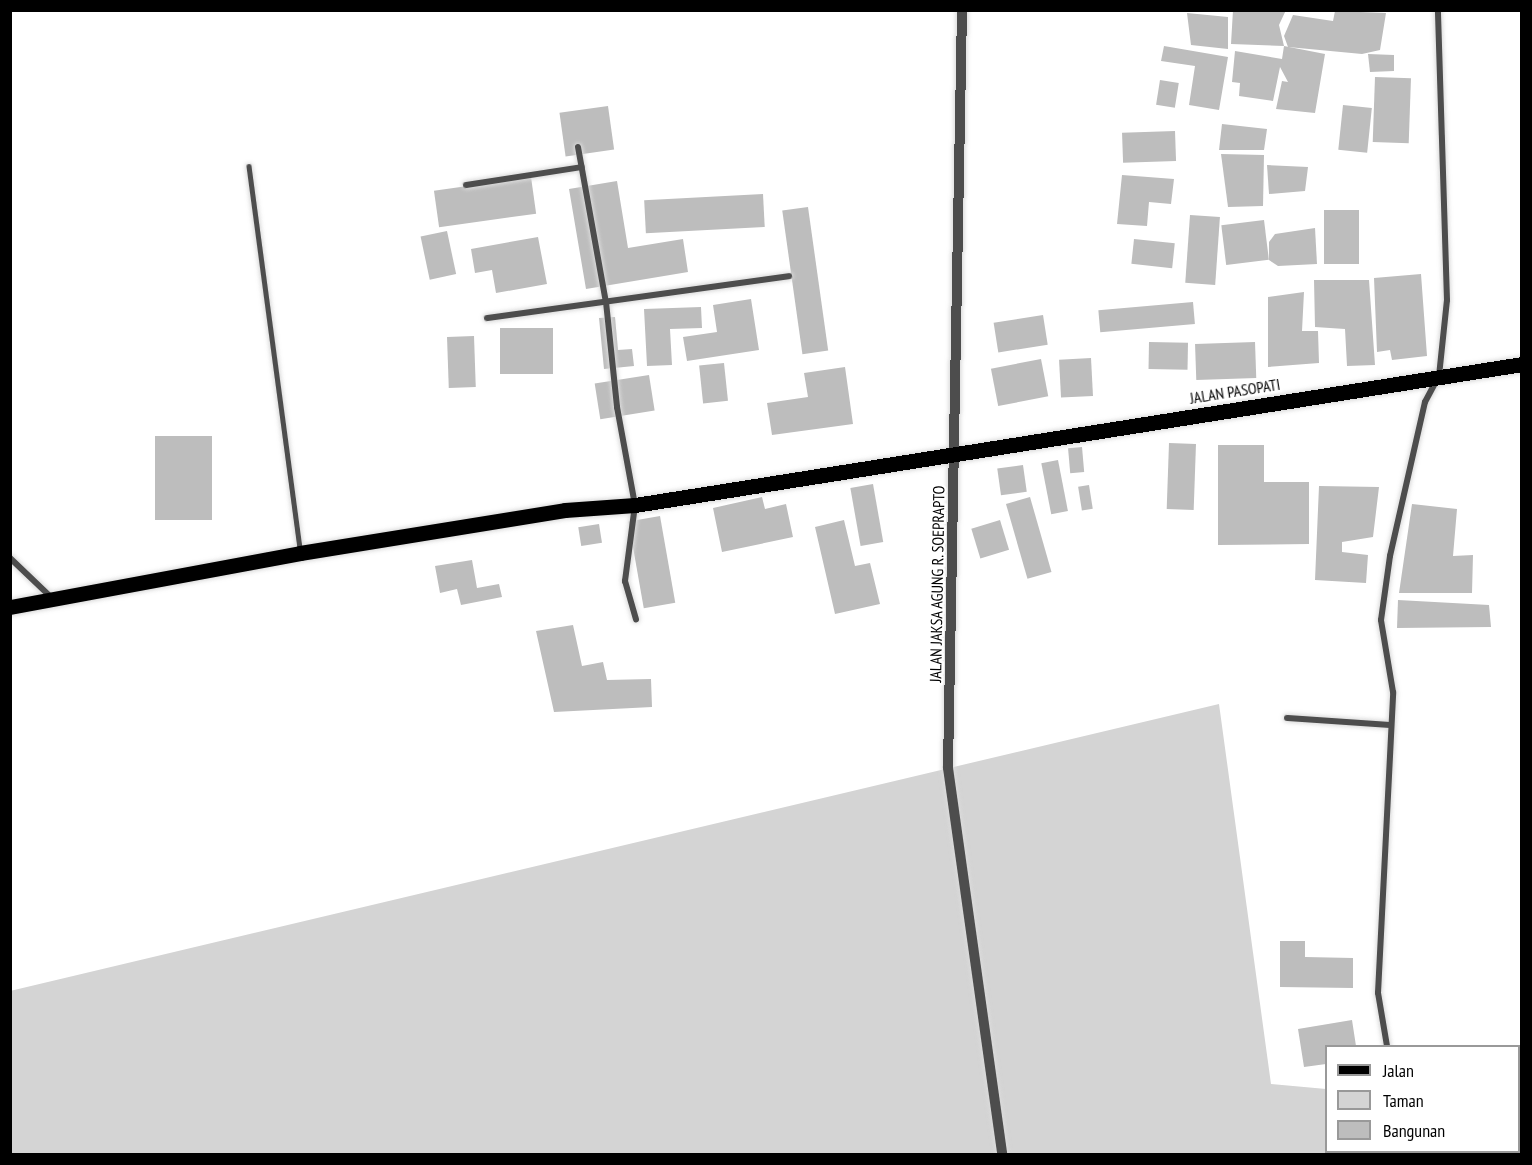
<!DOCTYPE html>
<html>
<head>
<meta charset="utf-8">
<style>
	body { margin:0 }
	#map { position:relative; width:1532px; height:1165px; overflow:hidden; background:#fff; font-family:"PT Sans Narrow",sans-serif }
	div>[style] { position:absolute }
	.green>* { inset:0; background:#d4d4d4 }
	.building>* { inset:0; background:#bdbdbd; transform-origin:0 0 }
	.roads { filter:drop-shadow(0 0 2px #dbdbdb) drop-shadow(0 0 2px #dbdbdb) }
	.service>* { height:4.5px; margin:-2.25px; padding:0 2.25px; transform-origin:2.25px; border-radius:2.25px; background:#4d4d4d }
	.minor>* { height:6px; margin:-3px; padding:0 3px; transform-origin:3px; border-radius:3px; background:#4d4d4d }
	.tertiary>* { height:10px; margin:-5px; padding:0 5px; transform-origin:5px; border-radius:5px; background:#4d4d4d }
	.primary>* { height:15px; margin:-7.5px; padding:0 7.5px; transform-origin:7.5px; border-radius:7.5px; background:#000 }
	span { translate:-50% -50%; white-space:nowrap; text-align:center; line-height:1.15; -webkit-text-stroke:4.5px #fff; paint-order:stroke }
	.street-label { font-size:16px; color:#000 }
	.frame { position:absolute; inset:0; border:12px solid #000; pointer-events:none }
	.legend { position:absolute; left:1325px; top:1045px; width:195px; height:108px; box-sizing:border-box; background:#fff; border:2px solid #999; margin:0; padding:8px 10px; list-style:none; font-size:18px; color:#000 }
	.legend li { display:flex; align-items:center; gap:12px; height:30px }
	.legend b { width:30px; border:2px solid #999 }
</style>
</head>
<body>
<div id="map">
	<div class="green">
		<div style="clip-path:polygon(1219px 704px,1271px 1084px,1326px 1089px,1326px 1152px,1438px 1154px,11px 1154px,10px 991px)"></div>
	</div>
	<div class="building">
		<div style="clip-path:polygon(1233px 10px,1286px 10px,1279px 25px,1284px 46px,1231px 44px)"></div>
		<div style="clip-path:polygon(1335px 11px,1386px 13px,1380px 50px,1362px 54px,1288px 47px,1284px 36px,1293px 15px,1333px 21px)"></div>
		<div style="clip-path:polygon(1187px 13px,1228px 17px,1228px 49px,1191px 45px)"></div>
		<div style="clip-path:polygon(1164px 46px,1228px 57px,1219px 110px,1189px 105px,1195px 66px,1161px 61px)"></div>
		<div style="clip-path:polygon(1284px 46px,1325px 54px,1315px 113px,1276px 109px,1282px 81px,1288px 82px,1280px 67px,1273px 101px,1239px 96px,1240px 83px,1232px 82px,1235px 51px,1282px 59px)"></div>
		<div style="clip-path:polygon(1368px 54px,1394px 55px,1394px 71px,1370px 72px)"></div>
		<div style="left:1375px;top:77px;width:36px;height:65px;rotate:2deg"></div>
		<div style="left:1160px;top:80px;width:19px;height:25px;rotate:9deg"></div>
		<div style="left:1343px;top:105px;width:29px;height:45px;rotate:6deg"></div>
		<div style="left:608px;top:106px;width:44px;height:49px;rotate:82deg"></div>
		<div style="clip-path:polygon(1222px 124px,1267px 129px,1264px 150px,1219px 150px)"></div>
		<div style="left:1175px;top:131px;width:30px;height:53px;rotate:88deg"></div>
		<div style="clip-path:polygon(1221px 154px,1264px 155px,1263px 206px,1228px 207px)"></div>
		<div style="clip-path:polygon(1267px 165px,1308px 167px,1305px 191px,1269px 194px)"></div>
		<div style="clip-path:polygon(1122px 175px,1174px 179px,1171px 204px,1149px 202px,1147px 226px,1117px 224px)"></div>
		<div style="left:531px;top:177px;width:37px;height:98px;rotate:82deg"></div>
		<div style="clip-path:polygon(617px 181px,628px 248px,683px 239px,688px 272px,586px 289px,569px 189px)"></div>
		<div style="left:763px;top:194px;width:33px;height:119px;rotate:87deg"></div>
		<div style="left:808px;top:207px;width:145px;height:26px;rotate:82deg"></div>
		<div style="left:1359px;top:210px;width:54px;height:35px;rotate:90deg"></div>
		<div style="left:1190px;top:215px;width:30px;height:68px;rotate:4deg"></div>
		<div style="left:1264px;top:220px;width:40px;height:43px;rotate:83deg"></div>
		<div style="clip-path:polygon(1315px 228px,1317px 264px,1278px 266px,1269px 260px,1269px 242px,1275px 234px)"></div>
		<div style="left:447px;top:231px;width:44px;height:27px;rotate:78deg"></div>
		<div style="clip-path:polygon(538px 237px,547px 284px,496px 293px,492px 270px,475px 273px,471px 249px)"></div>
		<div style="left:1134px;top:239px;width:41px;height:25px;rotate:6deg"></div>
		<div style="clip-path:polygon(1421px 274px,1427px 356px,1392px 360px,1390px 350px,1377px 352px,1374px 278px)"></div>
		<div style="clip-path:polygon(1314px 280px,1369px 280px,1375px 365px,1347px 366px,1345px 329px,1315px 327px)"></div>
		<div style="clip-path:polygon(1304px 292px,1302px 331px,1318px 331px,1319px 363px,1268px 367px,1268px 297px)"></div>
		<div style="clip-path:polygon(751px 299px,759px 350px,687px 361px,683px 337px,717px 332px,713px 305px)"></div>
		<div style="left:1193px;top:302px;width:22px;height:95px;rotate:85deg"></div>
		<div style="clip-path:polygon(701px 307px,702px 328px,670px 329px,672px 365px,647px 366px,644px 309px)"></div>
		<div style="left:1043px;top:315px;width:30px;height:50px;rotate:81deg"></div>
		<div style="clip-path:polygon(615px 317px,618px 350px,632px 349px,634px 366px,604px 369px,599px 318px)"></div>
		<div style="left:500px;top:328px;width:53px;height:46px"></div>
		<div style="left:474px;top:336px;width:51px;height:27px;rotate:88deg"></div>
		<div style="left:1149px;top:342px;width:39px;height:27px;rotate:1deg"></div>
		<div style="left:1255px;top:342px;width:36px;height:60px;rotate:88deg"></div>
		<div style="left:1091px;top:358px;width:38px;height:32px;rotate:87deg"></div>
		<div style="left:1041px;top:359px;width:38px;height:51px;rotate:79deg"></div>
		<div style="left:724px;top:363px;width:38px;height:25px;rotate:84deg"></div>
		<div style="clip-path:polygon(845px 367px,853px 424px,772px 435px,767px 403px,808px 397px,804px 373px)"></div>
		<div style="left:649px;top:375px;width:36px;height:55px;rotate:81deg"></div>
		<div style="left:155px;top:436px;width:57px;height:84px"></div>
		<div style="left:1169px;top:443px;width:27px;height:66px;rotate:2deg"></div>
		<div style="clip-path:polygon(1218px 445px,1264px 445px,1264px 482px,1309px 482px,1309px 544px,1218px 545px)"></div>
		<div style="left:1082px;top:447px;width:25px;height:14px;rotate:85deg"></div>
		<div style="left:1058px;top:460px;width:52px;height:17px;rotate:79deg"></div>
		<div style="left:1023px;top:465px;width:27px;height:26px;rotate:82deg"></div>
		<div style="left:873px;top:484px;width:59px;height:23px;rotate:80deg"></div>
		<div style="left:1089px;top:485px;width:24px;height:11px;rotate:81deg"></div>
		<div style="clip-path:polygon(1319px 486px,1379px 487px,1373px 537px,1342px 542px,1342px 552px,1368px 555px,1366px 583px,1315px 580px)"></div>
		<div style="clip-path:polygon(762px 497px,765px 509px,786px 504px,793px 537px,722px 552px,713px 508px)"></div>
		<div style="left:1030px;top:497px;width:78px;height:25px;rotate:74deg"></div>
		<div style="clip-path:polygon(1412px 504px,1457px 509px,1453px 556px,1473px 555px,1472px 593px,1399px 593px)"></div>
		<div style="left:660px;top:516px;width:88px;height:32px;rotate:80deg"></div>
		<div style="clip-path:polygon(844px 520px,855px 566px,870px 563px,880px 604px,835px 614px,815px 527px)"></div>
		<div style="left:1000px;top:520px;width:31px;height:30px;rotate:73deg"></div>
		<div style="left:599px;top:524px;width:19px;height:21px;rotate:81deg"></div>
		<div style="clip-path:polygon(472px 560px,477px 588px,499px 584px,502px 597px,461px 605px,457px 589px,440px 593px,435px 566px)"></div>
		<div style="clip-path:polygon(1398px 600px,1489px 605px,1491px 627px,1397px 628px)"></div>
		<div style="clip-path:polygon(573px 625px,582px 666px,603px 662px,607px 680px,651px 679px,652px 707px,554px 712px,536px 631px)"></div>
		<div style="clip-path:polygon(1280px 941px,1305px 941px,1305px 957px,1353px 958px,1353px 988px,1280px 987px)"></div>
		<div style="clip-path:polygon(1352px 1020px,1356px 1046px,1326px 1046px,1326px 1064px,1304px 1067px,1298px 1029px)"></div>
	</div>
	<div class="roads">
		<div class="service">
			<div style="left:249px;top:166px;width:387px;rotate:82.4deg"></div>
		</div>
		<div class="minor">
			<div style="left:578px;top:147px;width:158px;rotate:79.8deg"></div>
			<div style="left:606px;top:302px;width:106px;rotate:84deg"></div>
			<div style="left:617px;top:407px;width:100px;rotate:79.6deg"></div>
			<div style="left:635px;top:505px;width:77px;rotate:97.5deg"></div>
			<div style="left:625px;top:581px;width:40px;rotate:74deg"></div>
			<div style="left:466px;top:185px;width:117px;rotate:-8.8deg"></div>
			<div style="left:487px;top:318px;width:305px;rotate:-7.9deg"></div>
			<div style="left:10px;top:558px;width:57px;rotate:43.6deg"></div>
			<div style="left:1287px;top:718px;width:104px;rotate:3.9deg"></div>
			<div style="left:1387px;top:1046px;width:54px;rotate:-99.6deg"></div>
			<div style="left:1378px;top:993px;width:301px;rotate:-87.1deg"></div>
			<div style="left:1393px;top:692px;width:73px;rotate:-99.5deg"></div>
			<div style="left:1381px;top:620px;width:65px;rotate:-82deg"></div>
			<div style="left:1390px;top:556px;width:158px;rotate:-77.2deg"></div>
			<div style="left:1425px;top:402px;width:30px;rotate:-62deg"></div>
			<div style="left:1439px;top:376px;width:76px;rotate:-84deg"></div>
			<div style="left:1447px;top:300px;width:290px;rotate:-91.8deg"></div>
			<div style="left:1475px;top:1152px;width:3px;rotate:45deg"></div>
		</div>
		<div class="tertiary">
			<div style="left:962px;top:10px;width:758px;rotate:91.06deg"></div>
			<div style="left:948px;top:768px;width:390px;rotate:82deg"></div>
		</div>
		<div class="primary">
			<div style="left:10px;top:607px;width:295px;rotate:-10.5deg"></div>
			<div style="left:300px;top:553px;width:268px;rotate:-9.2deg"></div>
			<div style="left:565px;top:510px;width:70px;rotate:-4.1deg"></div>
			<div style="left:635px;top:505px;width:898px;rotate:-9.03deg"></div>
		</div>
	</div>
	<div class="street-label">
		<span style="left:1235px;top:391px;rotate:-9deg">JALAN PASOPATI</span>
		<span style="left:937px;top:584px;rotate:-89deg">JALAN JAKSA AGUNG R. SOEPRAPTO</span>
	</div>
	<div class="frame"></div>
	<ul class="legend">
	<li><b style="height:8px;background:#000"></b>Jalan</li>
	<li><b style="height:16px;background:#d4d4d4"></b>Taman</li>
	<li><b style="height:16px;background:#bdbdbd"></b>Bangunan</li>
	</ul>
</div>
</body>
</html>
